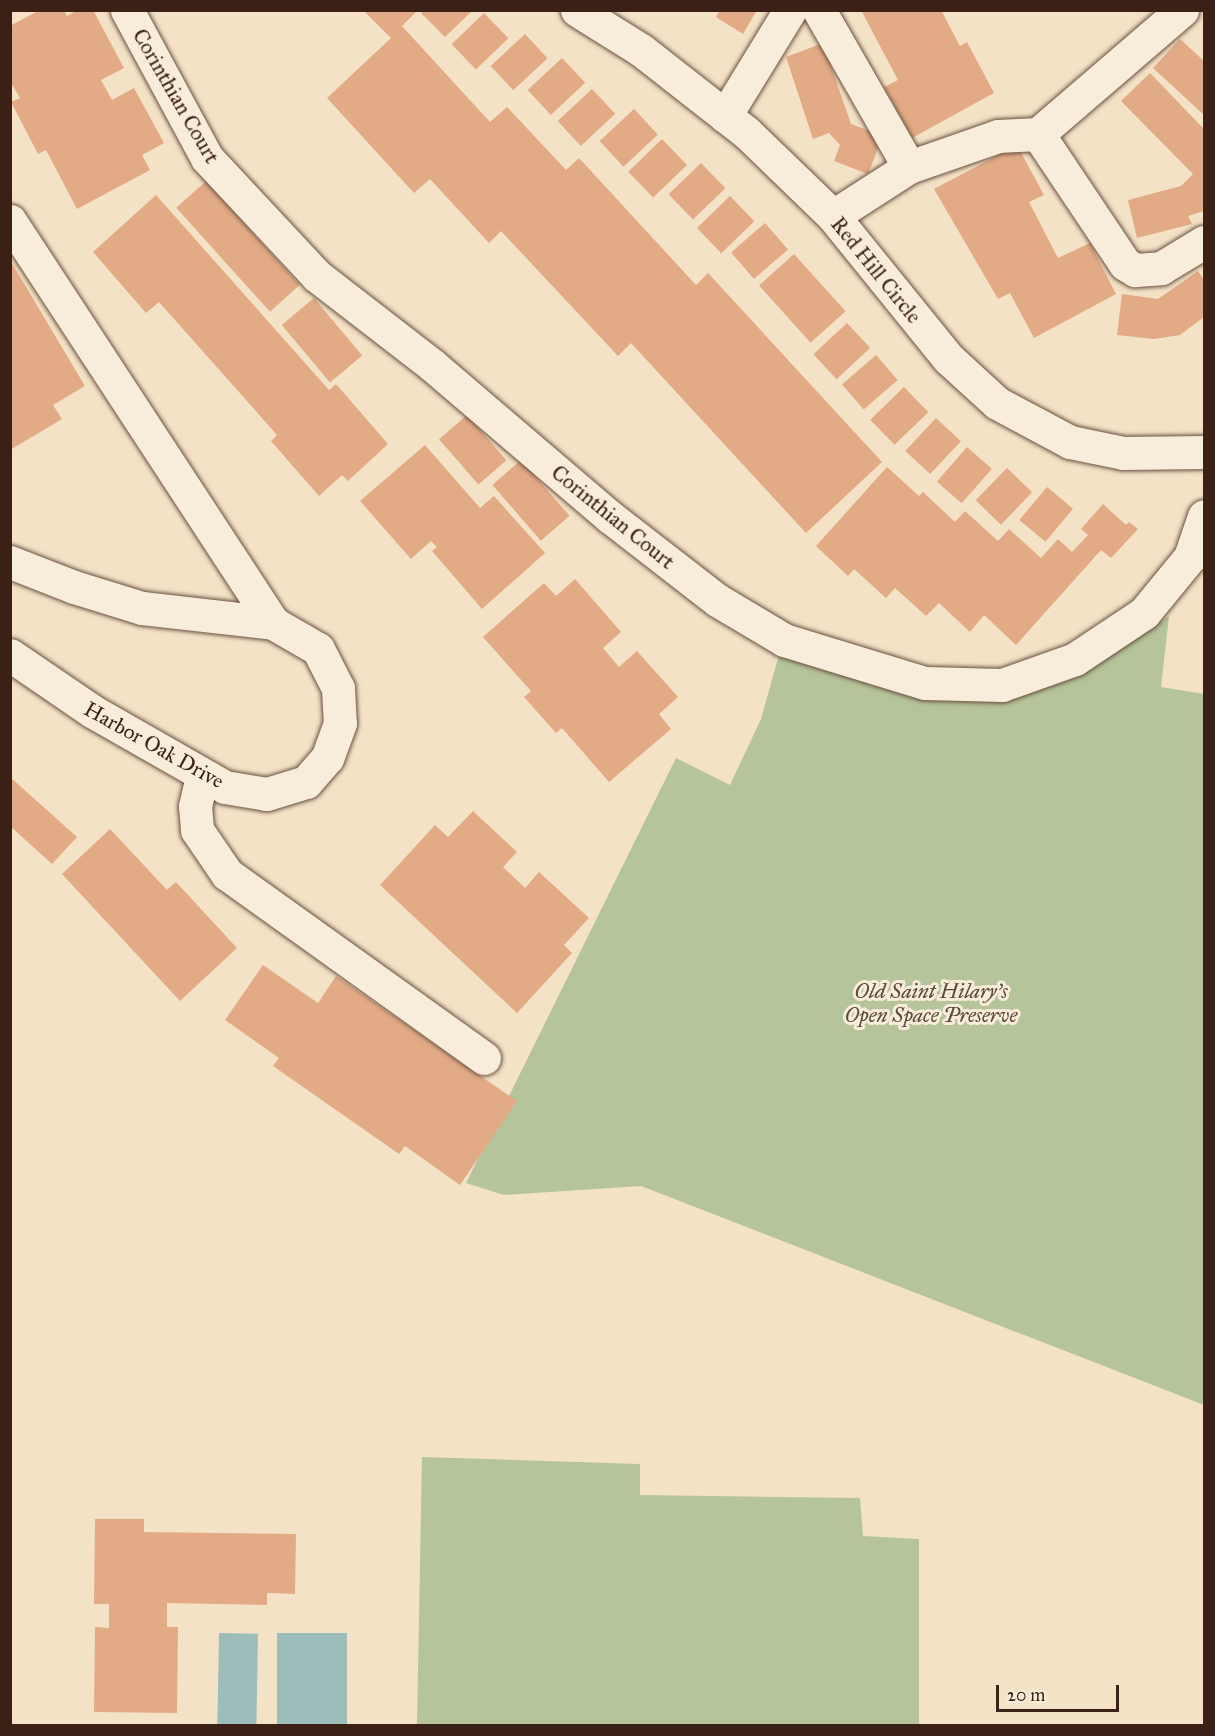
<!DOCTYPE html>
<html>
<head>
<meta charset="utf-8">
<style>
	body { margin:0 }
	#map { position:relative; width:1215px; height:1736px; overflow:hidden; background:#f4e2c6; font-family:"IM FELL Great Primer",serif }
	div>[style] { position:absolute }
	.green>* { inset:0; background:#b5c49a }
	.water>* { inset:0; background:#9cbdba; transform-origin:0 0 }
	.building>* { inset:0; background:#e3aa86; transform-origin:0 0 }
	.roads { filter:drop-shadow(0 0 2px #695141) drop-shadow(0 0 2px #695141) }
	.minor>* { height:33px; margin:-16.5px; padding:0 16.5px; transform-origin:16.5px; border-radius:16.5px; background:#f8ecda }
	span { translate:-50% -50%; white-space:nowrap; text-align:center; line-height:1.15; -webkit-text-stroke:6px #f8ecda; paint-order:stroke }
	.street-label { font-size:21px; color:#3b2115 }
	.park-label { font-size:21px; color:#5a4a36; font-style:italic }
	.frame { position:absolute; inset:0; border:12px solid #3b2115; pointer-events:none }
	.scale { position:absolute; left:996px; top:1685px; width:123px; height:27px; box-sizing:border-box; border:3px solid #3b2115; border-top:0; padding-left:8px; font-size:18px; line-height:21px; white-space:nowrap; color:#3b2115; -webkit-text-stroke:4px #f8ecda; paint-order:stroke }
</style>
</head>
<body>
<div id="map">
	<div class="green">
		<div style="clip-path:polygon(1169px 616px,1161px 687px,1204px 694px,1204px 1405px,641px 1186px,504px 1195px,466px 1183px,676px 758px,730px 785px,761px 719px,779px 655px,988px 700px,1028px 694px,1079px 676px)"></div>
		<div style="clip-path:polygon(422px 1457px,640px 1464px,640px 1495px,860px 1498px,863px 1536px,919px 1539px,919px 1725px,417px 1725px)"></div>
	</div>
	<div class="water">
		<div style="left:219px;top:1633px;width:39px;height:92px;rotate:1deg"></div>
		<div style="left:277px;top:1633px;width:70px;height:92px"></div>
	</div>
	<div class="building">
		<div style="clip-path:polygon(40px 10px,64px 10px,67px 16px,78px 10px,93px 10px,124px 68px,101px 80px,112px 100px,134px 88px,164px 143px,142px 155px,150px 170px,77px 209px,46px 150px,38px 154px,11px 102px,20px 98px,10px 81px,10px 26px)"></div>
		<div style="clip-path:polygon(363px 10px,418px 10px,402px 26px,490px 122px,507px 107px,566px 170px,579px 158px,696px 285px,708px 273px,882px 462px,806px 533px,631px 343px,618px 356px,501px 231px,489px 243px,430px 179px,414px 193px,327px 98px,391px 38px)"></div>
		<div style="clip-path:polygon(424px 10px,473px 10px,445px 37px,421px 13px)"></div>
		<div style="clip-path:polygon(720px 10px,757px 10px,743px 34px,716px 17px)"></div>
		<div style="clip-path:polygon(861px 10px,941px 10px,960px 46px,967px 42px,994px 93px,912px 138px,884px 87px,898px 80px)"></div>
		<div style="left:484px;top:13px;width:35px;height:45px;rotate:46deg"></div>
		<div style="left:525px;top:34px;width:33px;height:47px;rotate:47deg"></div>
		<div style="clip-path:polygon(1180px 39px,1204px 61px,1204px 115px,1153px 68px)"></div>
		<div style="clip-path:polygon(823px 43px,851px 124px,883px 136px,868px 174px,834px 161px,840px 145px,829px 133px,813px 139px,786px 57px)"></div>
		<div style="left:562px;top:58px;width:34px;height:47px;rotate:47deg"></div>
		<div style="clip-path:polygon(1150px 73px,1204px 129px,1204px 211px,1188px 216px,1192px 224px,1137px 238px,1128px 200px,1181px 186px,1193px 174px,1121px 101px)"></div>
		<div style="left:592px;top:89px;width:34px;height:47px;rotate:47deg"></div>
		<div style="left:634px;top:109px;width:35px;height:47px;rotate:47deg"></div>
		<div style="left:662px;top:139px;width:36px;height:47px;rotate:46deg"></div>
		<div style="clip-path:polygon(1017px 145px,1044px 195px,1029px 202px,1058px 258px,1090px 243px,1116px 294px,1034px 338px,1010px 293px,998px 299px,934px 189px)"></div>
		<div style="left:701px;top:163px;width:35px;height:45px;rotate:46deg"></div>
		<div style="left:206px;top:181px;width:140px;height:40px;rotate:48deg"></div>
		<div style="clip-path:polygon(156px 195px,329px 390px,336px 384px,388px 444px,348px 481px,342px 475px,319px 496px,271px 441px,277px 435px,159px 302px,146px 313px,93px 252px)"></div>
		<div style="left:730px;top:196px;width:35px;height:46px;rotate:46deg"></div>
		<div style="left:765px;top:223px;width:35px;height:45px;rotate:49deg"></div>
		<div style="left:794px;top:254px;width:77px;height:47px;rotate:48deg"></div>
		<div style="clip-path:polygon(10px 260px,85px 386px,53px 405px,62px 419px,10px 450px)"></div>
		<div style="clip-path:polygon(1198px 271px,1204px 280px,1204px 317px,1180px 335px,1154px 339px,1117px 335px,1122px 294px,1158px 299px)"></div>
		<div style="left:314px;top:298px;width:75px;height:42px;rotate:50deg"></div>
		<div style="left:847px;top:323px;width:34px;height:46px;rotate:47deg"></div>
		<div style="left:876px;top:355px;width:33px;height:45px;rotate:49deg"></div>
		<div style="left:904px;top:387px;width:35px;height:47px;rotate:46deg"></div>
		<div style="left:467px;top:415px;width:60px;height:37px;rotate:49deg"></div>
		<div style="left:936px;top:418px;width:34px;height:45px;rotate:43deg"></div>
		<div style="clip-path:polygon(425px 445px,480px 508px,494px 496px,545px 553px,482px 609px,432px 551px,437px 547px,431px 541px,411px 559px,360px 501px)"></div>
		<div style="left:967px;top:447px;width:33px;height:46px;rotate:41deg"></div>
		<div style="left:521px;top:460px;width:74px;height:38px;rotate:49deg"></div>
		<div style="clip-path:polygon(887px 467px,919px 496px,923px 492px,955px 522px,965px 511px,998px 541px,1009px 529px,1041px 558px,1058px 539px,1072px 552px,1088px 535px,1081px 529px,1103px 504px,1126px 525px,1129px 522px,1138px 529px,1111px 558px,1101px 550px,1016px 645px,984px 615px,970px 632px,939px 603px,926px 616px,895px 588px,886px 598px,854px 569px,848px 576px,816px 546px)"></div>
		<div style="left:1007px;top:468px;width:35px;height:45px;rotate:44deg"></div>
		<div style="left:1047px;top:487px;width:34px;height:43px;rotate:40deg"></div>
		<div style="clip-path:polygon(575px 579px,621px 632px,603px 648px,619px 667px,637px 651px,678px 697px,659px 714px,671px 729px,609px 782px,562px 728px,556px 733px,524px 697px,531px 691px,483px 637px,544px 583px,556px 596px)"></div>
		<div style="clip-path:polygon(10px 777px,77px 837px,52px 864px,10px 826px)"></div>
		<div style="clip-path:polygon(473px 811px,517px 852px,503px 867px,525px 888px,539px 872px,589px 918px,564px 945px,572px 953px,517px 1013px,380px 885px,435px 825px,448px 837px)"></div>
		<div style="clip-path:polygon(110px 829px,167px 890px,176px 882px,237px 948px,180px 1001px,62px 874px)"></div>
		<div style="clip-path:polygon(263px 965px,318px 1003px,336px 976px,517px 1101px,460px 1185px,405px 1146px,399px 1154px,273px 1066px,279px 1058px,225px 1020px)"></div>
		<div style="clip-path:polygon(95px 1519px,144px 1519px,144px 1532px,296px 1534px,295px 1594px,267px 1593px,267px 1605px,167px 1603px,167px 1627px,178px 1627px,177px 1713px,94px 1712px,95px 1627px,109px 1628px,109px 1604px,94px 1604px)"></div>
	</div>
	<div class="roads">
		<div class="minor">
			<div style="left:127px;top:10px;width:168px;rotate:61.6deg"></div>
			<div style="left:207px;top:158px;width:161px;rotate:47deg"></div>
			<div style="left:317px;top:276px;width:145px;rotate:37.7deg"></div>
			<div style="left:432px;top:365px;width:234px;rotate:40.5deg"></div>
			<div style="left:610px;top:517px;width:135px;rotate:37.8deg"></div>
			<div style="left:717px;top:600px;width:78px;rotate:30.8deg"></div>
			<div style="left:784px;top:640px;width:147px;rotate:17deg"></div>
			<div style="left:925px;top:683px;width:77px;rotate:1.5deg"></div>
			<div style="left:1002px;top:685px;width:77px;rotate:-19.6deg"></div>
			<div style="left:1075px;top:659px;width:83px;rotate:-33.7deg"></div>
			<div style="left:1144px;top:613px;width:72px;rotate:-50.6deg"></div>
			<div style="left:1190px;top:557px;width:43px;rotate:-71.1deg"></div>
			<div style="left:577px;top:10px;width:75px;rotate:32deg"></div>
			<div style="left:641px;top:50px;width:133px;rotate:38deg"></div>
			<div style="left:746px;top:132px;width:121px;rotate:44deg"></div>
			<div style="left:833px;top:216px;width:184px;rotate:51deg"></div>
			<div style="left:949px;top:359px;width:65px;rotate:42.5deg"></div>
			<div style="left:997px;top:403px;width:83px;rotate:28.1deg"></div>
			<div style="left:1070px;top:442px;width:54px;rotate:11.7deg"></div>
			<div style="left:1123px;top:453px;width:81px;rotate:-0.7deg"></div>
			<div style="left:819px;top:10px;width:181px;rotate:60.2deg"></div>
			<div style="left:725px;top:116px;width:124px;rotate:-58.5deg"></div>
			<div style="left:1038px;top:134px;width:156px;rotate:56.2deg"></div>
			<div style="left:1125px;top:264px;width:12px;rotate:31deg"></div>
			<div style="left:1135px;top:270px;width:26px;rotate:-4deg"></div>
			<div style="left:1161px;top:268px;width:50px;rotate:-31.2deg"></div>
			<div style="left:833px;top:216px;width:90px;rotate:-32.8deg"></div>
			<div style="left:909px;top:167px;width:94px;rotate:-19.2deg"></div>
			<div style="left:998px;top:136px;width:40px;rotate:-2.9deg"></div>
			<div style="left:1038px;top:134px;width:190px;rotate:-40.7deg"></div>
			<div style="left:10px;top:221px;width:480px;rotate:56.8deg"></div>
			<div style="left:10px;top:562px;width:69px;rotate:21.3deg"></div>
			<div style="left:74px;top:587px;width:71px;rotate:17.2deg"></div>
			<div style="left:142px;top:608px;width:132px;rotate:6.5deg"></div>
			<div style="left:273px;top:623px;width:52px;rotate:30deg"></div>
			<div style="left:318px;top:649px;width:44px;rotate:62.9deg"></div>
			<div style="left:338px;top:688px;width:35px;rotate:87deg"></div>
			<div style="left:340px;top:723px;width:37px;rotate:110deg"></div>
			<div style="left:327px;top:758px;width:32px;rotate:131deg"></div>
			<div style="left:306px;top:782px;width:41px;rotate:162.9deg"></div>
			<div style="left:267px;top:794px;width:43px;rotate:-170.5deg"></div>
			<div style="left:225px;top:787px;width:153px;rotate:-150.3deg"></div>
			<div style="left:92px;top:711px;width:99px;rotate:-145.7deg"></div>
			<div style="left:202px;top:776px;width:31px;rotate:103deg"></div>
			<div style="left:195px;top:806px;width:24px;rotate:85deg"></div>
			<div style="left:197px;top:830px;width:53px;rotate:55.7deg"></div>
			<div style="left:227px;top:874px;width:316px;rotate:35.6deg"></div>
		</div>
	</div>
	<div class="street-label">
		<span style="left:176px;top:96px;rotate:60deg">Corinthian Court</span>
		<span style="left:876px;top:270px;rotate:51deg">Red Hill Circle</span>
		<span style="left:613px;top:517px;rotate:39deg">Corinthian Court</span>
		<span style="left:154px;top:745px;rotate:29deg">Harbor Oak Drive</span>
	</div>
	<div class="park-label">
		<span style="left:931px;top:1003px">Old Saint Hilary's<br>Open Space Preserve</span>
	</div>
	<div class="frame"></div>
	<div class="scale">20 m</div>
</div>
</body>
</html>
